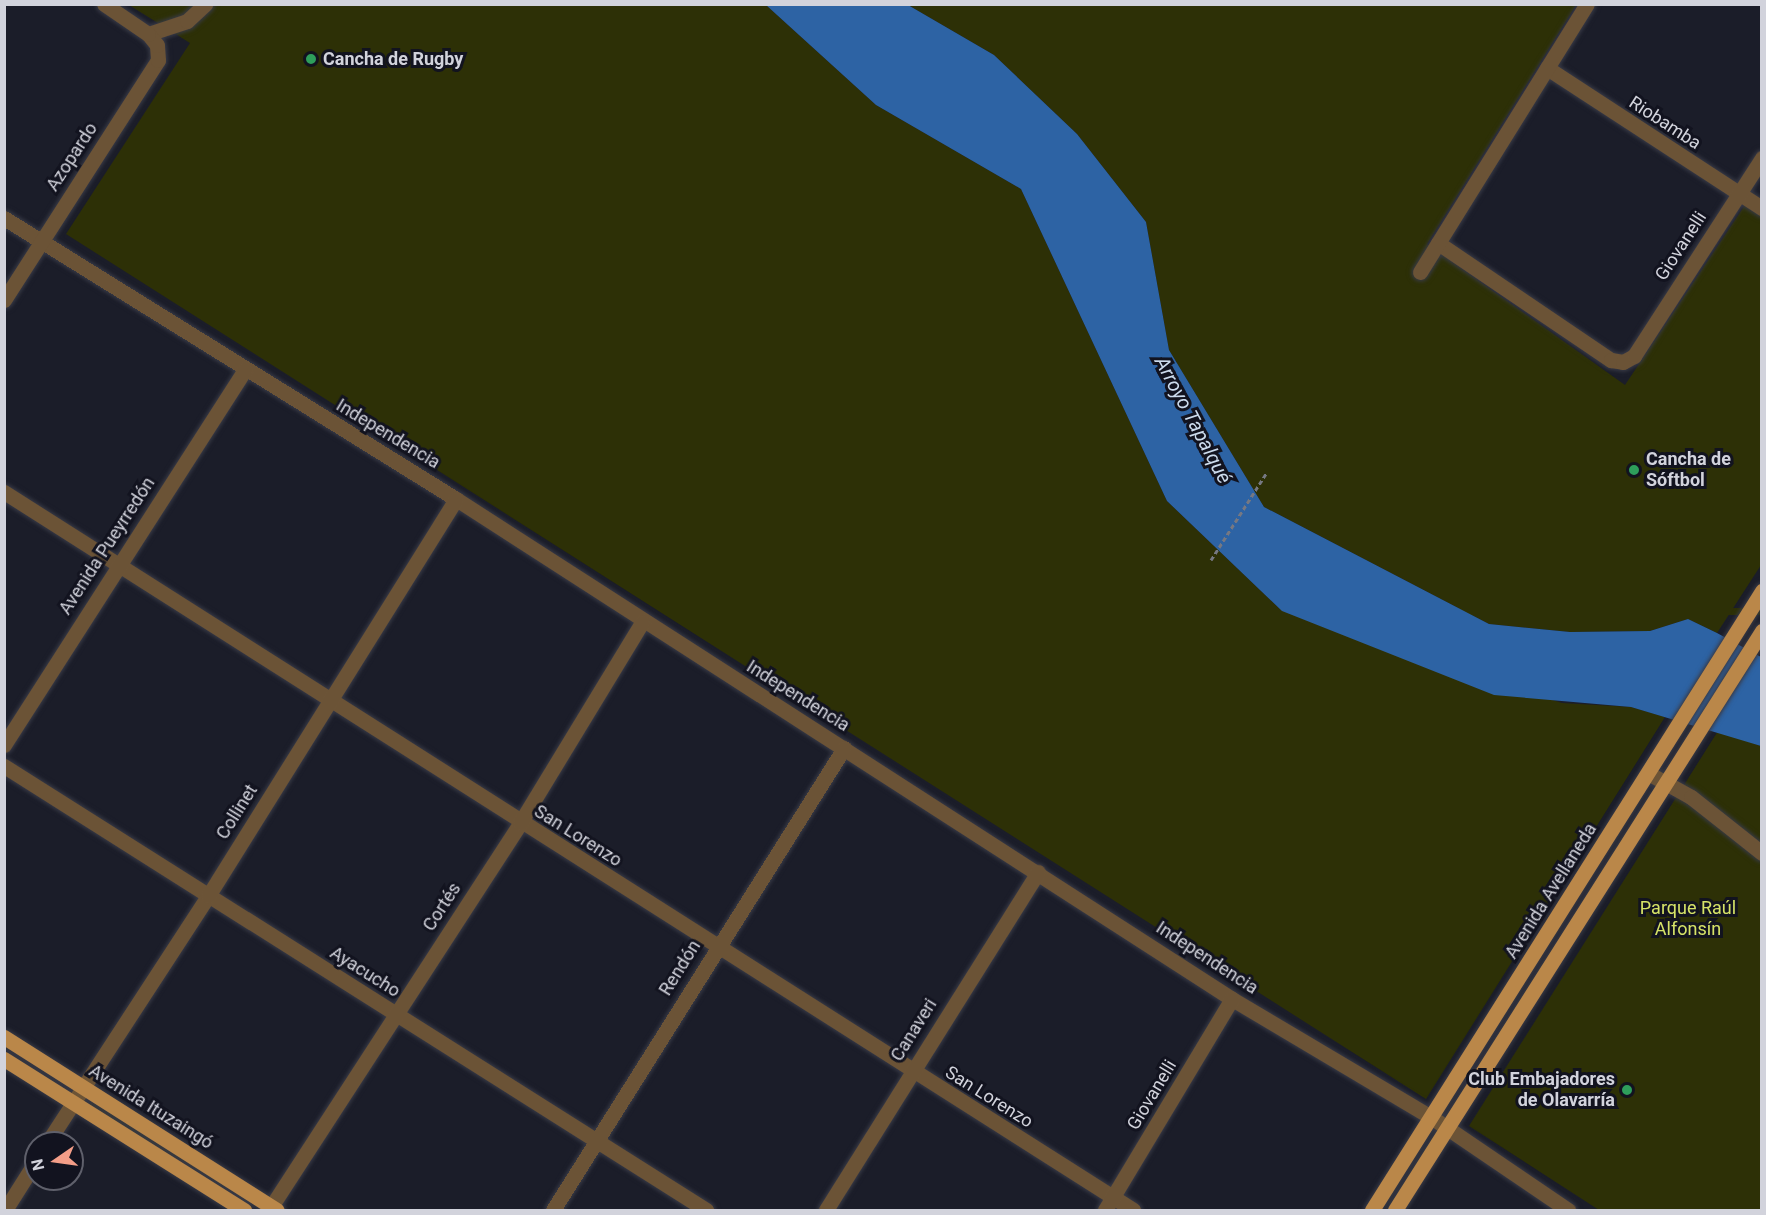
<!DOCTYPE html>
<html>
<head>
<meta charset="utf-8">
<style>
	body { margin:0 }
	#map { position:relative; width:1766px; height:1215px; overflow:hidden; background:#1b1d29; font-family:Roboto,sans-serif }
	div>[style] { position:absolute }
	.green>* { inset:0; background:#2d3006; transform-origin:0 0 }
	.water>* { inset:0; background:#2d63a4 }
	.path>* { height:3px; margin-top:-1.5px; transform-origin:0; background:repeating-linear-gradient(90deg,#767882 0 4.5px,transparent 0 7.5px) }
	.roads { filter:drop-shadow(0 0 2px #383a46) drop-shadow(0 0 2px #383a46) }
	.minor>* { height:15px; margin:-7.5px; padding:0 7.5px; transform-origin:7.5px; border-radius:7.5px; background:#6b5336 }
	.major>* { height:15px; margin:-7.5px; padding:0 7.5px; transform-origin:7.5px; border-radius:7.5px; background:#ba8749 }
	.dots>* { width:16px; height:16px; translate:-50% -50%; box-sizing:border-box; border:3px solid #12131f; border-radius:50% }
	span { translate:-50% -50%; white-space:nowrap; text-align:center; line-height:1.15; -webkit-text-stroke:6px #12131f; paint-order:stroke }
	.poi-label { font-size:18px; color:#d2d3dc; font-weight:700 }
	.left { translate:0 -50%; text-align:left }
	.right { translate:-100% -50%; text-align:right }
	.street-label { font-size:18px; color:#d2d3dc }
	.park-label { font-size:18px; color:#d6e367 }
	.water-label { font-size:20px; color:#ccdbed; font-style:italic }
	.frame { position:absolute; inset:0; border:6px solid #d2d3dc; pointer-events:none }
	.north { position:absolute; left:24px; top:1131px; width:60px; height:60px; box-sizing:border-box; background:#12131f; border:2px solid #5f606b; border-radius:50%; rotate:257deg; font-size:16px; font-weight:700; line-height:24px; text-align:center; color:#d2d3dc }
	.north::after { content:''; display:block; margin:auto; width:21px; height:27px; background:#f49e88; clip-path:polygon(50% 0,100% 100%,50% 72%,0 100%) }
</style>
</head>
<body>
<div id="map">
	<div class="green">
		<div style="clip-path:polygon(129px 5px,766px 5px,876px 105px,1021px 189px,1167px 501px,1282px 611px,1562px 703px,1631px 707px,1665px 717px,1426px 1099px,66px 234px,190px 43px)"></div>
		<div style="clip-path:polygon(908px 5px,1576px 5px,1427px 244px,1625px 385px,1745px 205px,1761px 215px,1761px 565px,1717px 633px,1688px 619px,1650px 631px,1570px 632px,1489px 624px,1264px 507px,1169px 350px,1146px 222px,1077px 134px,994px 55px)"></div>
		<div style="left:1761px;top:608px;width:7px;height:588px;rotate:90deg"></div>
		<div style="clip-path:polygon(1718px 731px,1761px 746px,1761px 1210px,1599px 1210px,1469px 1126px)"></div>
		<div style="left:91px;top:1102px;width:191px;height:4px;rotate:31deg"></div>
	</div>
	<div class="water">
		<div style="clip-path:polygon(766px 5px,908px 5px,994px 55px,1077px 134px,1146px 222px,1169px 350px,1264px 507px,1489px 624px,1570px 632px,1650px 631px,1688px 619px,1717px 633px,1761px 657px,1761px 746px,1631px 707px,1494px 695px,1282px 611px,1167px 501px,1021px 189px,876px 105px)"></div>
	</div>
	<div class="path">
		<div style="left:1211px;top:560px;width:104px;rotate:-57.5deg"></div>
	</div>
	<div class="roads">
		<div class="minor">
			<div style="left:148px;top:34px;width:41px;rotate:-18.4deg"></div>
			<div style="left:187px;top:21px;width:25px;rotate:-43deg"></div>
			<div style="left:1547px;top:68px;width:257px;rotate:33.1deg"></div>
			<div style="left:4px;top:218px;width:532px;rotate:31.87deg"></div>
			<div style="left:456px;top:499px;width:923px;rotate:32.79deg"></div>
			<div style="left:1232px;top:999px;width:231px;rotate:30.7deg"></div>
			<div style="left:1431px;top:1117px;width:166px;rotate:34.2deg"></div>
			<div style="left:1438px;top:243px;width:209px;rotate:34.1deg"></div>
			<div style="left:1611px;top:360px;width:12px;rotate:9deg"></div>
			<div style="left:1623px;top:362px;width:13px;rotate:-29deg"></div>
			<div style="left:1634px;top:356px;width:236px;rotate:-57.1deg"></div>
			<div style="left:1420px;top:272px;width:316px;rotate:-58.1deg"></div>
			<div style="left:4px;top:300px;width:285px;rotate:-57.3deg"></div>
			<div style="left:158px;top:60px;width:15px;rotate:-94deg"></div>
			<div style="left:157px;top:45px;width:14px;rotate:-129deg"></div>
			<div style="left:148px;top:34px;width:53px;rotate:-145.7deg"></div>
			<div style="left:4px;top:492px;width:1338px;rotate:32.45deg"></div>
			<div style="left:4px;top:745px;width:446px;rotate:-57.3deg"></div>
			<div style="left:4px;top:766px;width:831px;rotate:32.31deg"></div>
			<div style="left:1648px;top:773px;width:49px;rotate:29.2deg"></div>
			<div style="left:1691px;top:797px;width:90px;rotate:38.3deg"></div>
			<div style="left:47px;top:1143px;width:295px;rotate:-56.9deg"></div>
			<div style="left:208px;top:896px;width:468px;rotate:-58deg"></div>
			<div style="left:5px;top:1210px;width:58px;rotate:-57.7deg"></div>
			<div style="left:269px;top:1210px;width:461px;rotate:-57deg"></div>
			<div style="left:520px;top:823px;width:235px;rotate:-58.7deg"></div>
			<div style="left:553px;top:1210px;width:546px;rotate:-57.79deg"></div>
			<div style="left:826px;top:1210px;width:399px;rotate:-57.9deg"></div>
			<div style="left:1105px;top:1210px;width:246px;rotate:-59deg"></div>
		</div>
		<div class="major">
			<div style="left:4px;top:1037px;width:323px;rotate:32.4deg"></div>
			<div style="left:4px;top:1059px;width:284px;rotate:32.2deg"></div>
			<div style="left:1372px;top:1210px;width:732px;rotate:-57.79deg"></div>
			<div style="left:1395px;top:1210px;width:686px;rotate:-57.63deg"></div>
		</div>
	</div>
	<div class="dots">
		<div style="left:311px;top:59px;background:#2e9e5b"></div>
		<div style="left:1634px;top:470px;background:#2e9e5b"></div>
		<div style="left:1627px;top:1090px;background:#2e9e5b"></div>
	</div>
	<div class="poi-label">
		<span class="left" style="left:323px;top:59px">Cancha de Rugby</span>
		<span class="left" style="left:1646px;top:470px">Cancha de<br>Sóftbol</span>
		<span class="right" style="left:1615px;top:1090px">Club Embajadores<br>de Olavarría</span>
	</div>
	<div class="street-label">
		<span style="left:1665px;top:123px;rotate:33deg">Riobamba</span>
		<span style="left:72px;top:157px;rotate:-57deg">Azopardo</span>
		<span style="left:1681px;top:246px;rotate:-57deg">Giovanelli</span>
		<span style="left:388px;top:434px;rotate:31deg">Independencia</span>
		<span style="left:107px;top:546px;rotate:-57deg">Avenida Pueyrredón</span>
		<span style="left:798px;top:696px;rotate:32deg">Independencia</span>
		<span style="left:237px;top:812px;rotate:-58deg">Collinet</span>
		<span style="left:578px;top:836px;rotate:32deg">San Lorenzo</span>
		<span style="left:1551px;top:891px;rotate:-58deg">Avenida Avellaneda</span>
		<span style="left:442px;top:907px;rotate:-57deg">Cortés</span>
		<span style="left:1207px;top:958px;rotate:33deg">Independencia</span>
		<span style="left:680px;top:968px;rotate:-58deg">Rendón</span>
		<span style="left:365px;top:972px;rotate:32deg">Ayacucho</span>
		<span style="left:914px;top:1030px;rotate:-58deg">Canaveri</span>
		<span style="left:1152px;top:1095px;rotate:-59deg">Giovanelli</span>
		<span style="left:989px;top:1097px;rotate:32deg">San Lorenzo</span>
		<span style="left:151px;top:1107px;rotate:32deg">Avenida Ituzaingó</span>
	</div>
	<div class="park-label">
		<span style="left:1688px;top:919px">Parque Raúl<br>Alfonsín</span>
	</div>
	<div class="water-label">
		<span style="left:1193px;top:420px;rotate:62deg">Arroyo Tapalqué</span>
	</div>
	<div class="frame"></div>
	<div class="north">N</div>
</div>
</body>
</html>
